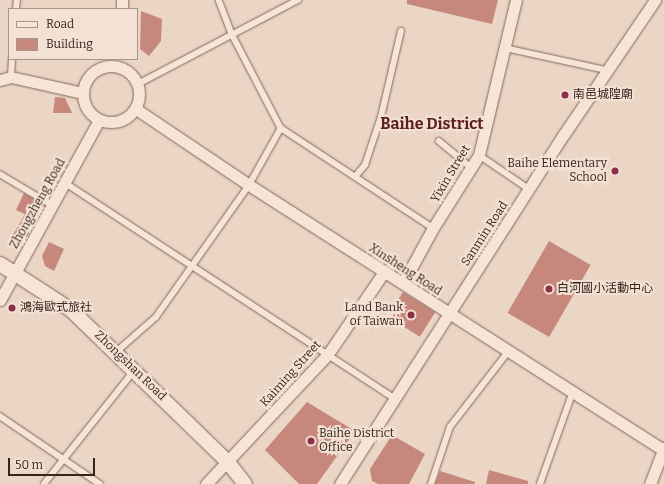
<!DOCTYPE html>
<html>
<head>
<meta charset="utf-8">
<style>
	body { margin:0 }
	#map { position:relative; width:664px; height:484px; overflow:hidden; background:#ebd5c4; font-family:Bitter,"Noto Sans TC",serif }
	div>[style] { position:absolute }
	.building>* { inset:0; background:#c6887c; transform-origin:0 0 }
	.roads { filter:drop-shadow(0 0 1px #84675b) drop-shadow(0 0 1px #84675b) }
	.service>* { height:5.5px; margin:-2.75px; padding:0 2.75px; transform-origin:2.75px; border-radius:2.75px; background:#f6e5d6 }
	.minor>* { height:11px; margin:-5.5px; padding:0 5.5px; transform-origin:5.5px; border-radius:5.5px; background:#f6e5d6 }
	.minor>.ring { margin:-5.5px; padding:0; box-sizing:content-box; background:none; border:11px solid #f6e5d6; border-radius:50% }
	.tertiary>* { height:14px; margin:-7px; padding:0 7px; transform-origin:7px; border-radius:7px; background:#f6e5d6 }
	.dots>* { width:11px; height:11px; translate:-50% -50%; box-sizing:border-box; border:2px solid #f3e1d3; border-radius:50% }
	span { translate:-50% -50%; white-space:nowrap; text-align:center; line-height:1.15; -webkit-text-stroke:4px #f3e1d3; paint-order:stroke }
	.poi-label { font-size:12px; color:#35241e }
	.left { translate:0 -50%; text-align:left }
	.right { translate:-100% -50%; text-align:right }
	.street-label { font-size:12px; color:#35241e }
	.district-label { font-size:16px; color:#5e2123; font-weight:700 }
	.legend { position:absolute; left:8px; top:8px; width:130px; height:52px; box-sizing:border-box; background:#f3e1d3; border:1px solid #a7958b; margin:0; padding:5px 7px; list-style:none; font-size:12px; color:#35241e }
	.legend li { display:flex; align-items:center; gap:8px; height:20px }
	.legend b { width:20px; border:1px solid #a7958b }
	.scale { position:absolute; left:8px; top:458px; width:87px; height:18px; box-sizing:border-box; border:2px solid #35241e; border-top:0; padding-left:5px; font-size:12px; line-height:14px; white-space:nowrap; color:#35241e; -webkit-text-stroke:3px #f3e1d3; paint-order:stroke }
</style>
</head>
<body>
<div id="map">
	<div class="building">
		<div style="clip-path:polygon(407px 0,498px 0,492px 24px,407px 4px)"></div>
		<div style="clip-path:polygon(141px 11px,162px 19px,161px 41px,149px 56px,140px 49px)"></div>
		<div style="clip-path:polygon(55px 97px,65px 98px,72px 113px,53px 113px)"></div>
		<div style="clip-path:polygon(24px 193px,44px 205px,24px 242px,13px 235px,25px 214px,16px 210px)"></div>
		<div style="left:549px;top:241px;width:48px;height:83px;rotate:30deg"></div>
		<div style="clip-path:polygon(49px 242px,64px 249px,54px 271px,45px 266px,42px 256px)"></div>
		<div style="left:403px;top:292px;width:38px;height:29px;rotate:32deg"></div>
		<div style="clip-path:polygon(307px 402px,355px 431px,317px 484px,299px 484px,265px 450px)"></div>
		<div style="clip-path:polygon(392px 435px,425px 454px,409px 484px,378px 484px,372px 481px,370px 469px)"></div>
		<div style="clip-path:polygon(489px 470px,528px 481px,528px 484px,486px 484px)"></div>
		<div style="clip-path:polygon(440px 471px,475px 482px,475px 484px,435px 484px)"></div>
	</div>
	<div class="roads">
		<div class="service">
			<div style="left:219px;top:0;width:36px;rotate:69deg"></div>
			<div style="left:232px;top:34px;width:106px;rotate:62.5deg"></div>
			<div style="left:281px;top:128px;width:182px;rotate:33.3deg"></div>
			<div style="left:16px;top:9px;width:9px;rotate:-84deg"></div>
			<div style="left:505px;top:48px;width:103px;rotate:12.3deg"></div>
			<div style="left:11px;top:77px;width:18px;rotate:-87deg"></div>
			<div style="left:138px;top:84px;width:181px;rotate:-27.7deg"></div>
			<div style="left:439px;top:141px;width:43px;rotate:39.3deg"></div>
			<div style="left:479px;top:155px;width:60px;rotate:34.2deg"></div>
			<div style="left:0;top:174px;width:61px;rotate:30.8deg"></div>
			<div style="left:355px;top:177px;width:16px;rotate:-50deg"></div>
			<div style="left:365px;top:165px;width:51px;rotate:-71.6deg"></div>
			<div style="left:381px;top:117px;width:88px;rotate:-76.9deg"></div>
			<div style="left:64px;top:182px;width:397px;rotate:33.2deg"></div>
			<div style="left:116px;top:352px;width:53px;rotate:-41.2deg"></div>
			<div style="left:156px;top:317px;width:161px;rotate:-54.8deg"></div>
			<div style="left:249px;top:185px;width:65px;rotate:-60.7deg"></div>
			<div style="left:0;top:416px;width:121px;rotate:34.2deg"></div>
			<div style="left:44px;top:484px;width:143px;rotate:-51.5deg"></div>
			<div style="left:431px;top:484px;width:60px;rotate:-71.6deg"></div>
			<div style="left:450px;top:427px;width:95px;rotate:-52.3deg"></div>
			<div style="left:540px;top:484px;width:96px;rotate:-70.4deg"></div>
		</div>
		<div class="minor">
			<div style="left:122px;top:9px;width:9px;rotate:-90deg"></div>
			<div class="ring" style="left:83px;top:66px;width:45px;height:45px"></div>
			<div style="left:0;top:80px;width:11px;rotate:-15deg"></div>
			<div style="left:11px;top:77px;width:74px;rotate:12.5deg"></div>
			<div style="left:136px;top:109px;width:136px;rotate:33.9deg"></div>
			<div style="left:249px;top:185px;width:490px;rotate:32.6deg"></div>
			<div style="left:403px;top:283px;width:63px;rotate:-61.4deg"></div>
			<div style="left:433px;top:228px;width:86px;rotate:-57.8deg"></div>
			<div style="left:479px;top:155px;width:159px;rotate:-76.6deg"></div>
			<div style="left:0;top:300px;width:205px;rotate:-61.2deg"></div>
			<div style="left:206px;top:484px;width:178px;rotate:-46.8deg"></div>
			<div style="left:328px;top:354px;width:99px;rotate:-55.7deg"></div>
			<div style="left:340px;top:484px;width:416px;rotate:-57.4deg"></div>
			<div style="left:564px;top:134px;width:162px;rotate:-55.8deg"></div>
			<div style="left:650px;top:484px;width:39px;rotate:-69deg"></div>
		</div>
		<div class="tertiary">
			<div style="left:0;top:264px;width:85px;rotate:32.9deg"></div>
			<div style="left:71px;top:310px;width:217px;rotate:44.1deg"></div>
			<div style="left:227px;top:461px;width:29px;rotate:52deg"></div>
		</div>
	</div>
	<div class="dots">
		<div style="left:565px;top:95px;background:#8f3048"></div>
		<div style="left:615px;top:171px;background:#8f3048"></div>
		<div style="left:549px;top:289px;background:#8f3048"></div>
		<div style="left:12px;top:308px;background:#8f3048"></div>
		<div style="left:411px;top:315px;background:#8f3048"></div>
		<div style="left:311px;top:441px;background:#8f3048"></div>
	</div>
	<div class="poi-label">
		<span class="left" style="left:573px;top:95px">南邑城隍廟</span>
		<span class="right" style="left:607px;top:171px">Baihe Elementary<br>School</span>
		<span class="left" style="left:557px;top:289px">白河國小活動中心</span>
		<span class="left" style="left:20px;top:308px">鴻海歐式旅社</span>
		<span class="right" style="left:403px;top:315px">Land Bank<br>of Taiwan</span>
		<span class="left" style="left:319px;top:441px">Baihe District<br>Office</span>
	</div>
	<div class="street-label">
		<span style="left:451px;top:174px;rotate:-59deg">Yixin Street</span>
		<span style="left:38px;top:204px;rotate:-61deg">Zhongzheng Road</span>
		<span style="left:485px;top:234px;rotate:-57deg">Sanmin Road</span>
		<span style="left:405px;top:270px;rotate:33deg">Xinsheng Road</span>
		<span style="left:130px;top:366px;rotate:44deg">Zhongshan Road</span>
		<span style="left:291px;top:374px;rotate:-48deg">Kaiming Street</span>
	</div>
	<div class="district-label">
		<span style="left:432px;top:124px">Baihe District</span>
	</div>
	<ul class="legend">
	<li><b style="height:5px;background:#f6e5d6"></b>Road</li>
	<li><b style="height:11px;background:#c6887c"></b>Building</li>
	</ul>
	<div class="scale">50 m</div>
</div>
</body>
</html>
